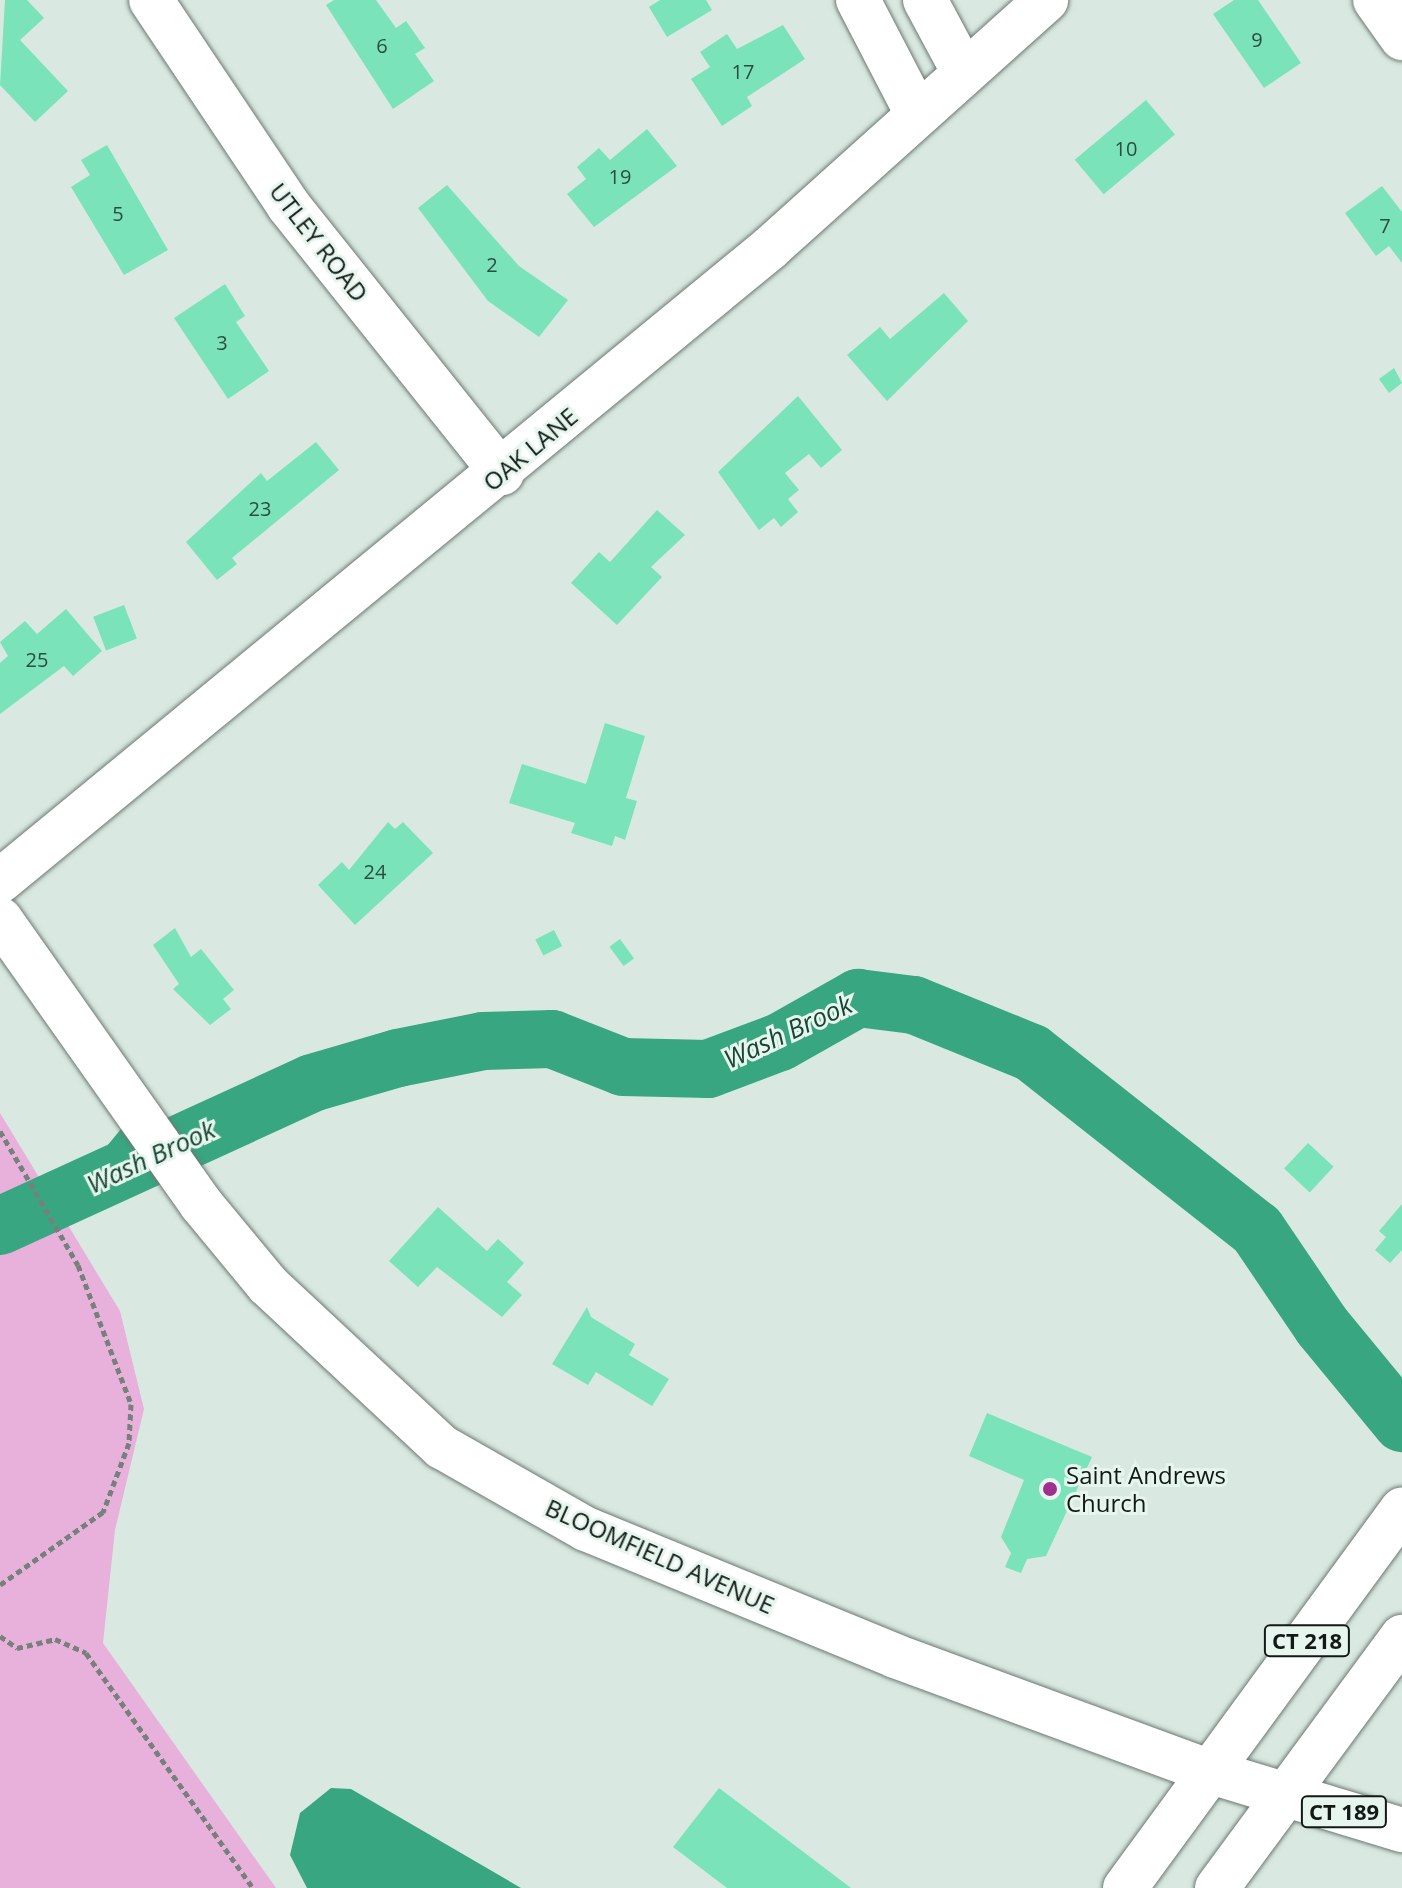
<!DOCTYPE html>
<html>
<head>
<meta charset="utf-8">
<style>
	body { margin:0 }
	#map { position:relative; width:1402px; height:1888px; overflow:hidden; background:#d9e9e1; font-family:"Open Sans",sans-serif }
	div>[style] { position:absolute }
	.green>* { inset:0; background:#e8b1db }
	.water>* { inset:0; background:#38a680 }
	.river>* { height:58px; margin:-29px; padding:0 29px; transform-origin:29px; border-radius:29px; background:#38a680 }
	.building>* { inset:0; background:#7ae3ba; transform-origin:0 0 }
	.path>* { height:5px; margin-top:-2.5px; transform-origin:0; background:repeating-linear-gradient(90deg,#76817b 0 6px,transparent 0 10px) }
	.roads { filter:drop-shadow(0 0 2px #6b7973) drop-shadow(0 0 2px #6b7973) }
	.minor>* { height:44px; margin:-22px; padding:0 22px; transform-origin:22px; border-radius:22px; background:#fff }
	.major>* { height:44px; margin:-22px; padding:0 22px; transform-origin:22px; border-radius:22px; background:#fff }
	.dots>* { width:22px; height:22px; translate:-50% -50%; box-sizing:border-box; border:4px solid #e6f6ee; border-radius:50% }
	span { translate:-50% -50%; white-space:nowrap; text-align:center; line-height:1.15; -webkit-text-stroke:6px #e6f6ee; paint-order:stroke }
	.number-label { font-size:20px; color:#2d4c3f }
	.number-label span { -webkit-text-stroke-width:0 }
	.shield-label span { padding:2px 6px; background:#e6f6ee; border:2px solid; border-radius:6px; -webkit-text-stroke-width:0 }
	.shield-label { font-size:22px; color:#131916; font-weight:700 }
	.street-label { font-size:24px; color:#131916 }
	.poi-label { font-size:24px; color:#131916 }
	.left { translate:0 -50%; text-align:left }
	.water-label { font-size:26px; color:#184535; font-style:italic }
</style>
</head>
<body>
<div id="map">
	<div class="green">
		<div style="clip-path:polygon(0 1113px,120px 1311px,144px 1409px,115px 1530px,103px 1643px,276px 1888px,0 1888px)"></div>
	</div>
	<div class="water">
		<div style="clip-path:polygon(121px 1129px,154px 1174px,0 1238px,0 1218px,88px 1169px)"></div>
		<div style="clip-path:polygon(331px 1788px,351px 1789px,521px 1888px,307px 1888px,290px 1855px,300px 1813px)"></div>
	</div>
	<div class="river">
		<div style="left:0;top:1226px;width:343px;rotate:-24.6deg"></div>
		<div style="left:312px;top:1083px;width:90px;rotate:-16.2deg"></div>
		<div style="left:398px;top:1058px;width:87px;rotate:-11.3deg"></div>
		<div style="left:483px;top:1041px;width:69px;rotate:-1.7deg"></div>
		<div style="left:552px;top:1039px;width:76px;rotate:21.5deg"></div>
		<div style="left:623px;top:1067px;width:85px;rotate:1.3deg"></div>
		<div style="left:708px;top:1069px;width:77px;rotate:-20.6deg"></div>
		<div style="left:780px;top:1042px;width:90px;rotate:-29.4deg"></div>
		<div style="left:858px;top:998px;width:56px;rotate:7.1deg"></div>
		<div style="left:914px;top:1005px;width:127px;rotate:22.1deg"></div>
		<div style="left:1032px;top:1053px;width:286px;rotate:38.2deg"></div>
		<div style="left:1257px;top:1230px;width:116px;rotate:55.9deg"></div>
		<div style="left:1322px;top:1326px;width:126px;rotate:50.5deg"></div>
	</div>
	<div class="building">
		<div style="clip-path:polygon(5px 0,27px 0,44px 18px,20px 40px,68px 91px,35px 122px,0 85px)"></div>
		<div style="clip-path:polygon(334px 0,376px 0,396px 28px,406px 21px,425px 48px,415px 54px,434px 81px,393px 109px,326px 5px)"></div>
		<div style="clip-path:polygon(660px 0,706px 0,712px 10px,667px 37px,649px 7px)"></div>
		<div style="clip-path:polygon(1234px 0,1258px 0,1301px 63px,1264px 88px,1213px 14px)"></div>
		<div style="clip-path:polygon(783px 25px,805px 59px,747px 97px,752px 106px,722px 126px,691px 79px,710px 67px,700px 52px,727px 34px,737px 49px)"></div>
		<div style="left:1146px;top:100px;width:45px;height:93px;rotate:50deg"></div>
		<div style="clip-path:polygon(647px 129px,677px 166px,594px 227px,567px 194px,586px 179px,577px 167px,599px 148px,610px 160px)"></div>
		<div style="clip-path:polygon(107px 145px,168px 250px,124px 275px,71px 187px,90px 175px,81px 160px)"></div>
		<div style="clip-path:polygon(447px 185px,519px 266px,568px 300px,539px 337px,488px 301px,418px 208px)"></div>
		<div style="clip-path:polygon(1382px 186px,1402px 212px,1402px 263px,1389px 246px,1376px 256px,1345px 213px)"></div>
		<div style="clip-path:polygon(225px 284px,245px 316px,236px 322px,269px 371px,228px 399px,174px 318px)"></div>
		<div style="clip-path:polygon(944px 293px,968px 321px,887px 401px,847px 355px,880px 327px,890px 339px)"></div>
		<div style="clip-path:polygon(1394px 368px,1402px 383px,1389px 393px,1379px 379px)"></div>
		<div style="clip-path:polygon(798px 396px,842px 450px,821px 468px,809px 454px,785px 473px,799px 490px,788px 499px,798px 512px,781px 527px,774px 518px,759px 530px,718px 472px)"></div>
		<div style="clip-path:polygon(316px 442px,339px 470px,232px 558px,237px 564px,217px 580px,186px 542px,261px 473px,267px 481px)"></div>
		<div style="clip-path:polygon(657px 510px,685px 535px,651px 567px,662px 577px,617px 625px,571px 583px,599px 552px,610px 562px)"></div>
		<div style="left:124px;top:605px;width:36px;height:33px;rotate:69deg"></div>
		<div style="clip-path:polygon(66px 609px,102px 651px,73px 676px,64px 666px,0 714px,0 663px,8px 656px,0 642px,25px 621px,37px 634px)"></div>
		<div style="clip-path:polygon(605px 723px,645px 736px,626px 798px,637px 801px,625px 840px,615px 836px,612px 846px,571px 833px,575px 823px,509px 803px,522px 764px,586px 784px)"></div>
		<div style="clip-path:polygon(388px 822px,395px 829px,403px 822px,433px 853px,355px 925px,318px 885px,342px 862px,349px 870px)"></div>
		<div style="clip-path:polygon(175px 928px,191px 957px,201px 949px,234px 990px,223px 999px,231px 1009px,210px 1025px,173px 989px,179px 984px,153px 945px)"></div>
		<div style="left:554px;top:930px;width:18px;height:21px;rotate:63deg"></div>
		<div style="left:620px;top:939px;width:24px;height:13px;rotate:54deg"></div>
		<div style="left:1308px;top:1143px;width:35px;height:35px;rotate:43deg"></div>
		<div style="clip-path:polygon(1402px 1204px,1402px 1250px,1390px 1263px,1375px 1250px,1386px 1237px,1379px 1231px)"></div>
		<div style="clip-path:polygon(438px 1207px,487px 1251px,498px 1239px,524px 1263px,507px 1282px,522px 1295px,502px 1317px,437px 1267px,418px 1287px,389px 1261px)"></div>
		<div style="clip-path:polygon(587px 1307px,591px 1317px,635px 1344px,629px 1355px,669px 1379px,652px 1406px,596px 1372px,588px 1385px,552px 1364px)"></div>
		<div style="clip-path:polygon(987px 1413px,1092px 1457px,1046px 1556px,1027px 1559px,1021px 1573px,1005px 1567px,1011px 1553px,1001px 1537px,1024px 1480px,969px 1456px)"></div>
		<div style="clip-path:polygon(719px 1788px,851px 1888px,727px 1888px,673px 1847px)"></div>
	</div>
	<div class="path">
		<div style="left:0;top:1131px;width:155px;rotate:59.8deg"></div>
		<div style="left:78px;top:1265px;width:149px;rotate:69.1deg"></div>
		<div style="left:131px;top:1404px;width:39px;rotate:93deg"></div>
		<div style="left:129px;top:1443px;width:74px;rotate:110.6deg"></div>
		<div style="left:103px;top:1512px;width:126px;rotate:144.7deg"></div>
		<div style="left:0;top:1636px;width:21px;rotate:35deg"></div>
		<div style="left:17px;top:1648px;width:39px;rotate:-13deg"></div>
		<div style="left:55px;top:1639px;width:34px;rotate:24deg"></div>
		<div style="left:86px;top:1653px;width:288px;rotate:54.6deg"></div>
	</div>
	<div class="roads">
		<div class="minor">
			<div style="left:151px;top:0;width:247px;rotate:56.2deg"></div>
			<div style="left:288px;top:205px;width:343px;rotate:51.4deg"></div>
			<div style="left:858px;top:0;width:128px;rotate:62.6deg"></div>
			<div style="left:925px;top:0;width:81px;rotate:61.8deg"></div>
			<div style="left:1375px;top:0;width:47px;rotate:54.6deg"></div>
			<div style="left:0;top:881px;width:997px;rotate:-39.42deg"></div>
			<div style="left:770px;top:248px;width:371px;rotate:-41.9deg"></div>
		</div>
		<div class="major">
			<div style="left:0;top:919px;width:349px;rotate:54.8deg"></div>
			<div style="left:201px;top:1204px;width:105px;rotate:50.4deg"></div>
			<div style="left:268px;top:1285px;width:238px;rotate:43deg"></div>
			<div style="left:442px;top:1447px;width:166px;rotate:29.7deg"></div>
			<div style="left:586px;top:1529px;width:334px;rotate:22.3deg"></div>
			<div style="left:895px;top:1656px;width:337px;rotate:20.2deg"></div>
			<div style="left:1211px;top:1772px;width:200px;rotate:16.9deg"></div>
			<div style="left:1125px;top:1888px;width:469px;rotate:-53.8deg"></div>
			<div style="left:1217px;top:1888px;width:312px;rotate:-53.6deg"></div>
		</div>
	</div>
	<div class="dots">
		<div style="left:1050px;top:1489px;background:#a0308e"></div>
	</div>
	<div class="number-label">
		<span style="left:1257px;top:39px">9</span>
		<span style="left:382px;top:45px">6</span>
		<span style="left:743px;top:71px">17</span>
		<span style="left:1126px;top:148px">10</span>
		<span style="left:620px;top:176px">19</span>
		<span style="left:118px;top:213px">5</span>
		<span style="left:1385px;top:225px">7</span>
		<span style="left:492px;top:264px">2</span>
		<span style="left:222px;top:342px">3</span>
		<span style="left:260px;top:508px">23</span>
		<span style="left:37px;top:659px">25</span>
		<span style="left:375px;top:871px">24</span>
	</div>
	<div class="shield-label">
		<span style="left:1307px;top:1641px">CT 218</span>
		<span style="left:1344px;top:1812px">CT 189</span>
	</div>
	<div class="street-label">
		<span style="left:319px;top:242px;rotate:52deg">UTLEY ROAD</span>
		<span style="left:530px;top:449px;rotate:-40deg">OAK LANE</span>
		<span style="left:660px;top:1556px;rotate:24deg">BLOOMFIELD AVENUE</span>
	</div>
	<div class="poi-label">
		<span class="left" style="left:1066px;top:1489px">Saint Andrews<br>Church</span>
	</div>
	<div class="water-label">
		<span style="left:788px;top:1032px;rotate:-25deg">Wash Brook</span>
		<span style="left:151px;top:1157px;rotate:-25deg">Wash Brook</span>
	</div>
</div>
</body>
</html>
